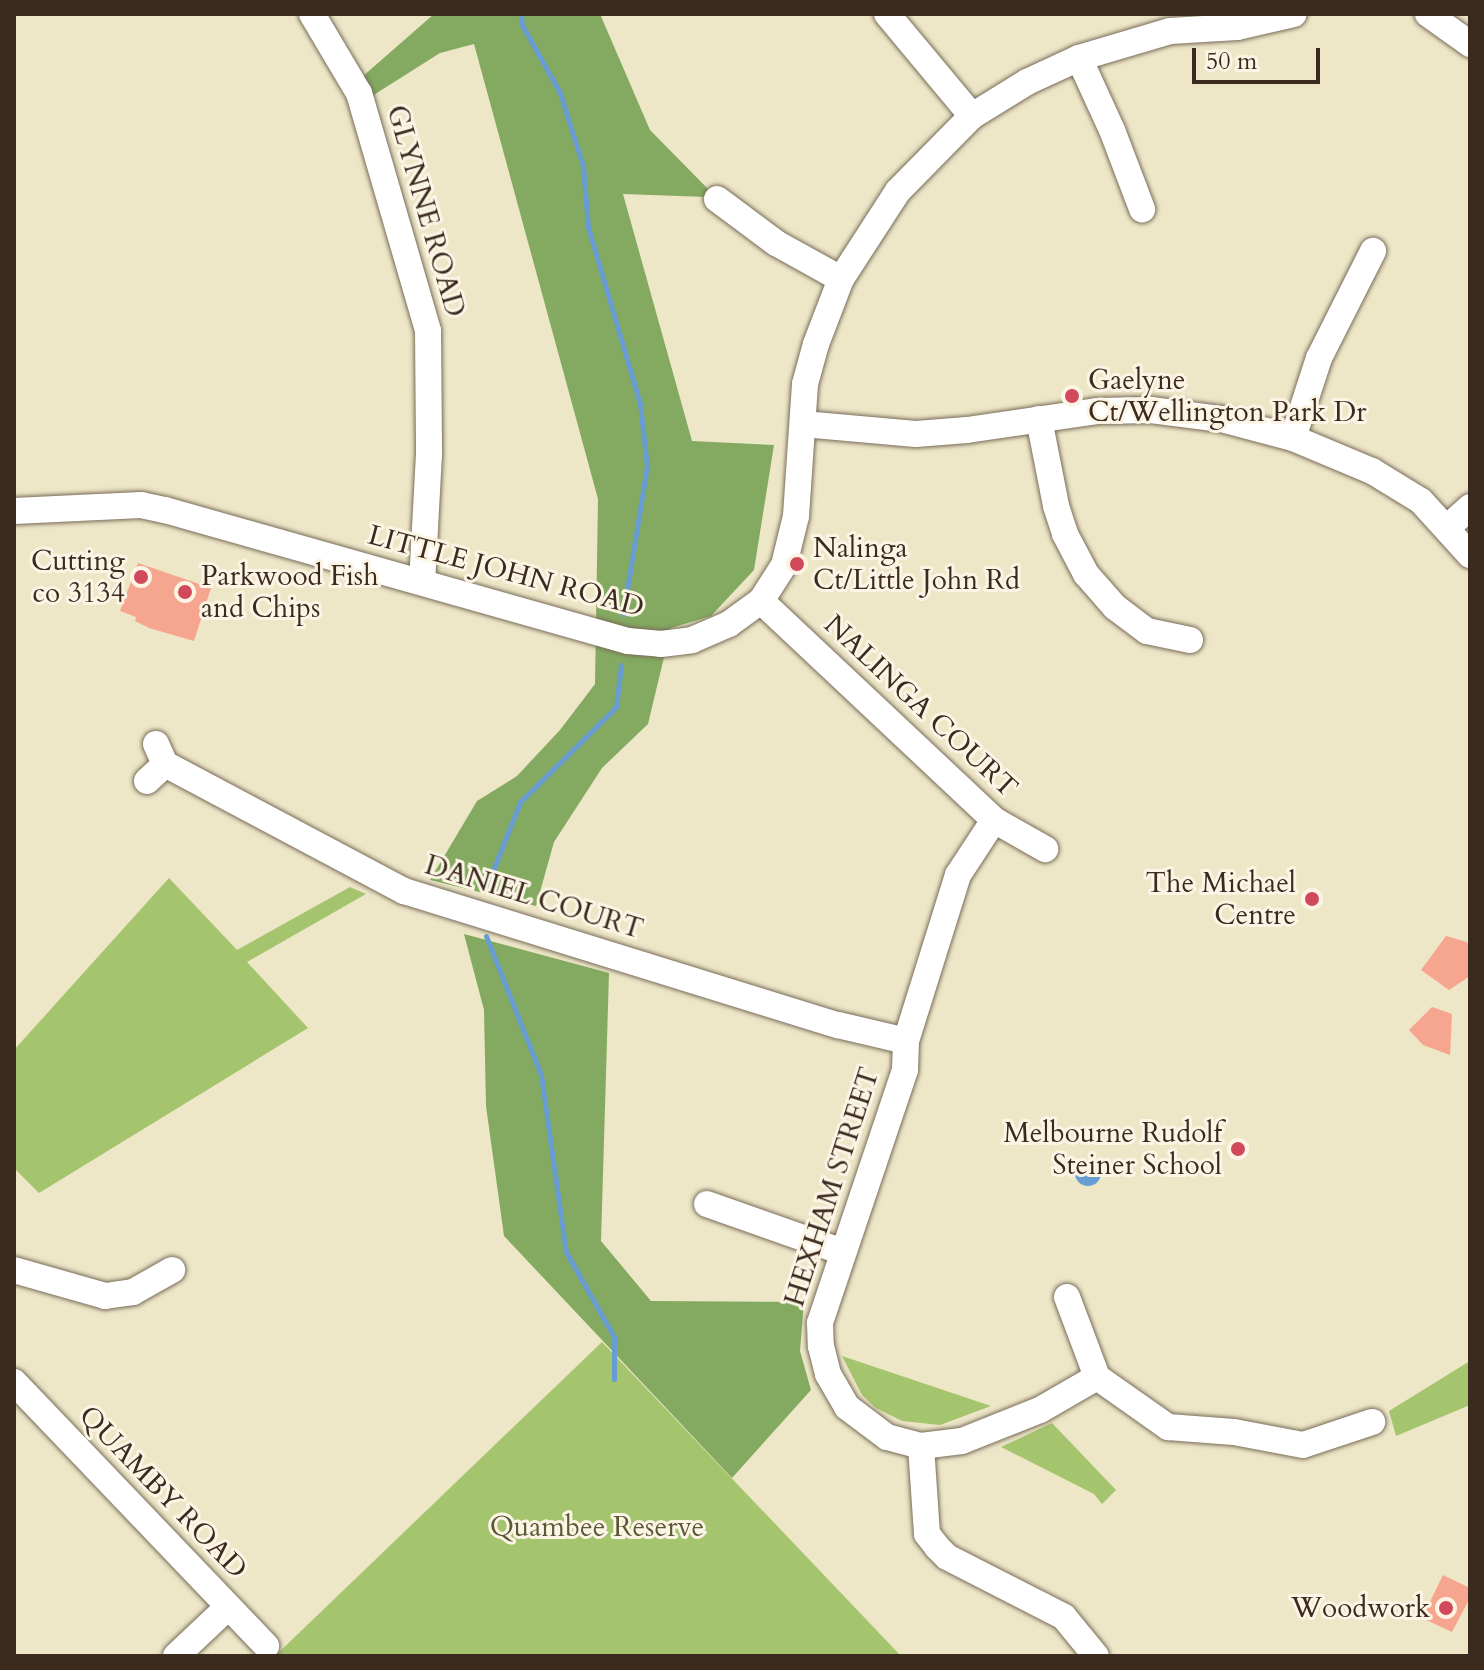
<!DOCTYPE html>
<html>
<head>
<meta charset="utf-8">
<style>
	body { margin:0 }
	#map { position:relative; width:1484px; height:1670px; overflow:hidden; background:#ede6c7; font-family:Cardo,serif }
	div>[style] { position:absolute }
	.green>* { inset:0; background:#a4c46d }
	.forest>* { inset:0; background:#83aa60 }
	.water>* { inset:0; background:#689dd4 }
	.round { border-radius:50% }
	.stream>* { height:5px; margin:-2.5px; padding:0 2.5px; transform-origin:2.5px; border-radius:2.5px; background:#689dd4 }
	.building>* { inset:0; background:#f6a68e }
	.roads { filter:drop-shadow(0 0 2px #796c59) drop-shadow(0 0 2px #796c59) }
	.minor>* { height:26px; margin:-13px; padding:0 13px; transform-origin:13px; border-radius:13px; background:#fff }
	.dots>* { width:22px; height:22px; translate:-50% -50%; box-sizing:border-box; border:4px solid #fcf5e5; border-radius:50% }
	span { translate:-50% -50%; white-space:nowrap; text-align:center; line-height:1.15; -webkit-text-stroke:6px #fcf5e5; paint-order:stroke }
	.street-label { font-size:28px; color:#3b2a1e }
	.poi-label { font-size:28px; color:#3b2a1e }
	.left { translate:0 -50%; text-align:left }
	.right { translate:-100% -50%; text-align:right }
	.park-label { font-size:28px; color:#5a5836 }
	.frame { position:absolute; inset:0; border:16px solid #3b2a1e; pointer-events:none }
	.scale { position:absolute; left:1192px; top:48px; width:128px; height:36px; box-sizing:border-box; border:4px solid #3b2a1e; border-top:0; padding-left:10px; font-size:24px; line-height:28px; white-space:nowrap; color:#3b2a1e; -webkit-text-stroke:6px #fcf5e5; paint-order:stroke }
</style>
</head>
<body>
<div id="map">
	<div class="green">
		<div style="clip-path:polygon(169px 878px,237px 950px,350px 887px,366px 894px,247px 962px,308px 1028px,39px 1193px,14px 1168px,14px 1050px)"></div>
		<div style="clip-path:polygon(602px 1342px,901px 1656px,275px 1656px)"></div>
		<div style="clip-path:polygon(842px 1356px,991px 1406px,940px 1425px,902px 1421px,876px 1408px,862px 1395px)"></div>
		<div style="clip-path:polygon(1470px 1361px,1470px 1405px,1396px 1436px,1389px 1411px)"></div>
		<div style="clip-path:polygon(1052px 1423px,1116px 1490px,1102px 1504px,1094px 1494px,1001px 1447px)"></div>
	</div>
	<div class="forest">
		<div style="clip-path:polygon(434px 14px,600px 14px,650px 130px,709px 190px,707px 197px,623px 194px,692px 441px,774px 445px,754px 570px,711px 616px,671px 628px,648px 724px,602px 768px,554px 842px,536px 906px,430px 880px,477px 801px,517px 776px,560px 730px,595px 684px,598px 499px,474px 44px,440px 53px,372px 96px,362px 77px)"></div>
		<div style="clip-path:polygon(464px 934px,609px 973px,601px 1241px,651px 1301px,804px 1302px,800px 1351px,811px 1390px,732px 1478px,504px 1236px,486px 1106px,484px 1010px)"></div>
	</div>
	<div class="water">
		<div class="round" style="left:1075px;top:1160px;width:26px;height:26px"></div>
	</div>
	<div class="stream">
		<div style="left:521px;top:14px;width:11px;rotate:85deg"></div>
		<div style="left:522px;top:25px;width:78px;rotate:60.8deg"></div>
		<div style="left:560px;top:93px;width:77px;rotate:72.5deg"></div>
		<div style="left:583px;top:166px;width:61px;rotate:85.3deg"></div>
		<div style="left:588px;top:227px;width:184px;rotate:73.6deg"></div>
		<div style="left:640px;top:404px;width:62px;rotate:83.6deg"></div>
		<div style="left:647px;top:466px;width:150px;rotate:99.2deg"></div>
		<div style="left:488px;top:883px;width:87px;rotate:-68.4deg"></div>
		<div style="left:520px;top:802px;width:135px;rotate:-44.7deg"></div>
		<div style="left:616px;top:707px;width:42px;rotate:-83.2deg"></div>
		<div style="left:486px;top:936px;width:149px;rotate:68.4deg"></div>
		<div style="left:541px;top:1075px;width:179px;rotate:82deg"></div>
		<div style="left:566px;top:1252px;width:98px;rotate:60.5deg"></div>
		<div style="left:614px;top:1337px;width:42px;rotate:90deg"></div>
	</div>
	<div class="building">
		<div style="clip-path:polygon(138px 563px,211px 588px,194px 641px,149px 628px,135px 621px,136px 617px,120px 611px)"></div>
		<div style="clip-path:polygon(1446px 936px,1467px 942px,1470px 950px,1470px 976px,1449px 990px,1421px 970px)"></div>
		<div style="clip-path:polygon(1432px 1007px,1452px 1014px,1450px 1055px,1423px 1045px,1409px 1030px)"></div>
		<div style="clip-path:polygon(1443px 1575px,1470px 1588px,1470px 1598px,1452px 1632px,1422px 1618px)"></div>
	</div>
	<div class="roads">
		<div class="minor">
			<div style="left:312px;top:14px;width:92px;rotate:59.3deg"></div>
			<div style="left:359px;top:93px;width:248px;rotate:73.8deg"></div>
			<div style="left:428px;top:331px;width:123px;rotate:89.5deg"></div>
			<div style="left:429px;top:454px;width:128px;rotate:93.1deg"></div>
			<div style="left:887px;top:14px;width:133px;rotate:50.2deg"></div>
			<div style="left:1428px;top:14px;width:52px;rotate:35.5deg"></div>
			<div style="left:1079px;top:58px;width:79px;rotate:65.4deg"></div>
			<div style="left:1112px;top:130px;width:85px;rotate:69.2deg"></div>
			<div style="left:717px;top:199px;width:74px;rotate:36.7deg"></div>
			<div style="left:776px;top:243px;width:74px;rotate:29deg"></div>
			<div style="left:1039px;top:419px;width:89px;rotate:78.9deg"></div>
			<div style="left:1056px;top:506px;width:29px;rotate:72deg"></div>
			<div style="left:1065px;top:534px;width:45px;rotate:62.3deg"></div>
			<div style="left:1086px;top:574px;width:44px;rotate:48.7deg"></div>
			<div style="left:1115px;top:607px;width:40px;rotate:37deg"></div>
			<div style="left:1147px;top:631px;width:44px;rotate:11.8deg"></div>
			<div style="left:803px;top:424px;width:113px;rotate:5.1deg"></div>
			<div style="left:916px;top:434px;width:51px;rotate:-4.5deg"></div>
			<div style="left:967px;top:430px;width:131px;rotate:-8.3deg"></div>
			<div style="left:1097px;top:411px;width:54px;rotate:-1.1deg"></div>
			<div style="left:1151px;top:410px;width:71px;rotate:7.3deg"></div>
			<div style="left:1221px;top:419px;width:74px;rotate:14.8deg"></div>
			<div style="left:1293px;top:438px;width:86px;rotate:22.7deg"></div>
			<div style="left:1372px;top:471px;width:57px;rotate:31.5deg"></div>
			<div style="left:1421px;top:501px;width:73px;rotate:47.8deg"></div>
			<div style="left:1293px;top:438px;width:84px;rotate:-72deg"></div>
			<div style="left:1319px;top:358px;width:120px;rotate:-63.2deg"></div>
			<div style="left:14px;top:511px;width:127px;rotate:-2.7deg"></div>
			<div style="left:141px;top:505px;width:25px;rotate:12deg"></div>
			<div style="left:165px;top:510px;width:481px;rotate:15.8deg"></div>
			<div style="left:628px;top:641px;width:33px;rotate:5deg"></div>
			<div style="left:661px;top:644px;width:31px;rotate:-7deg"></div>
			<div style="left:692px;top:640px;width:40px;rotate:-23.4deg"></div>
			<div style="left:729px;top:624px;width:39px;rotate:-36deg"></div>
			<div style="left:761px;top:601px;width:43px;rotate:-57.4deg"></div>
			<div style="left:784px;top:565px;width:50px;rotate:-76.2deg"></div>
			<div style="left:796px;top:516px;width:132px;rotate:-86.1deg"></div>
			<div style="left:805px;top:384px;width:41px;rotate:-74.6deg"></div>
			<div style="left:816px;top:344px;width:70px;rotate:-69deg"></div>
			<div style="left:841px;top:279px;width:105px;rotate:-57.1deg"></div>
			<div style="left:898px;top:191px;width:105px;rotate:-45.4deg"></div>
			<div style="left:972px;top:116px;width:65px;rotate:-31.7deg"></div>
			<div style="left:1027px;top:82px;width:57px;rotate:-24.8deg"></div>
			<div style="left:1079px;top:58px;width:95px;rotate:-16.5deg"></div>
			<div style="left:1170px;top:31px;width:67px;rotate:-3.4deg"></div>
			<div style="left:1237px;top:27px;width:58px;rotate:-12.8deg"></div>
			<div style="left:1448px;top:527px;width:30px;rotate:-42deg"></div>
			<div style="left:761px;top:601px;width:320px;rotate:43.2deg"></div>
			<div style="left:994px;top:820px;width:59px;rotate:29.6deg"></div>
			<div style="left:156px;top:744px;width:22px;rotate:66deg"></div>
			<div style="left:165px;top:764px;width:271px;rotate:28deg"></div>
			<div style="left:404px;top:891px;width:454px;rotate:17.2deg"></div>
			<div style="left:838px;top:1025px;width:70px;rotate:13.2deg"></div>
			<div style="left:147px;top:781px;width:25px;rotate:-43deg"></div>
			<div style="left:994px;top:820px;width:66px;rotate:123.2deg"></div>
			<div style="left:958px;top:875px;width:174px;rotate:107.4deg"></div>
			<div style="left:906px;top:1041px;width:29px;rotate:92deg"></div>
			<div style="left:905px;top:1070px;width:267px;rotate:108.6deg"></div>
			<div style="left:820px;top:1323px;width:23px;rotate:88deg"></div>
			<div style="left:821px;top:1346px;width:29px;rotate:76deg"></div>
			<div style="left:828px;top:1374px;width:38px;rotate:60deg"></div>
			<div style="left:847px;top:1407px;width:50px;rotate:36.9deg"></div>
			<div style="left:887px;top:1437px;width:35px;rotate:15deg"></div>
			<div style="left:921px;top:1446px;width:41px;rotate:-7deg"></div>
			<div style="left:962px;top:1441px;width:84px;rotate:-21.7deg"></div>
			<div style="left:1040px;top:1410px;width:66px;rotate:-30.1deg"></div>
			<div style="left:707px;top:1204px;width:144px;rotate:19.4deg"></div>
			<div style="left:14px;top:1270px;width:95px;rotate:15.9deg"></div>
			<div style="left:105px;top:1296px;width:28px;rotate:-8deg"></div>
			<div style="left:133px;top:1292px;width:45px;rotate:-29.4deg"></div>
			<div style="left:1067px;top:1297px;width:85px;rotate:69.4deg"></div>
			<div style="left:1097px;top:1377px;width:87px;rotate:35.2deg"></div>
			<div style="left:1168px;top:1427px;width:66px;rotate:4.3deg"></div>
			<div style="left:1234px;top:1432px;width:70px;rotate:10.7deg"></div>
			<div style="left:1303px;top:1445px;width:73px;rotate:-18.4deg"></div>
			<div style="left:14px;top:1382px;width:365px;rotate:46.3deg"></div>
			<div style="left:921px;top:1446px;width:88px;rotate:86.1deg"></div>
			<div style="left:927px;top:1534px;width:16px;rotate:52deg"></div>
			<div style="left:937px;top:1547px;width:14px;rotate:45deg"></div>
			<div style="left:947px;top:1557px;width:131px;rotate:27.1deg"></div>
			<div style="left:1064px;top:1617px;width:50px;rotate:50.6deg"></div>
			<div style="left:176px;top:1656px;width:71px;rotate:-43.3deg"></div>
		</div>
	</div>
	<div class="dots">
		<div style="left:1072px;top:396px;background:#d1495b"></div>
		<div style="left:797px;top:564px;background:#d1495b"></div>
		<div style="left:141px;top:577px;background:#d1495b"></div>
		<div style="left:185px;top:592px;background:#d1495b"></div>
		<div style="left:1312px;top:899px;background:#d1495b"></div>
		<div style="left:1238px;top:1149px;background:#d1495b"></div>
		<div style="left:1446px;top:1608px;background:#d1495b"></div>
	</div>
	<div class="street-label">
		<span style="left:426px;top:211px;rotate:74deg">GLYNNE ROAD</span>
		<span style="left:506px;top:571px;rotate:15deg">LITTLE JOHN ROAD</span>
		<span style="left:921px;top:706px;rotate:43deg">NALINGA COURT</span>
		<span style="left:534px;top:897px;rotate:17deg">DANIEL COURT</span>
		<span style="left:832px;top:1187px;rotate:-72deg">HEXHAM STREET</span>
		<span style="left:163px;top:1492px;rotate:46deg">QUAMBY ROAD</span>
	</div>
	<div class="poi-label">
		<span class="left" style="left:1088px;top:396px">Gaelyne<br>Ct/Wellington Park Dr</span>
		<span class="left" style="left:813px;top:564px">Nalinga<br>Ct/Little John Rd</span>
		<span class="right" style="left:125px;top:577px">Cutting<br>co 3134</span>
		<span class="left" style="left:201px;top:592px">Parkwood Fish<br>and Chips</span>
		<span class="right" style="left:1296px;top:899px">The Michael<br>Centre</span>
		<span class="right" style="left:1222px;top:1149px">Melbourne Rudolf<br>Steiner School</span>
		<span class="right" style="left:1430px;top:1608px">Woodwork</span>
	</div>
	<div class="park-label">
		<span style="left:597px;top:1527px">Quambee Reserve</span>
	</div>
	<div class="frame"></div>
	<div class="scale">50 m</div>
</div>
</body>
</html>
